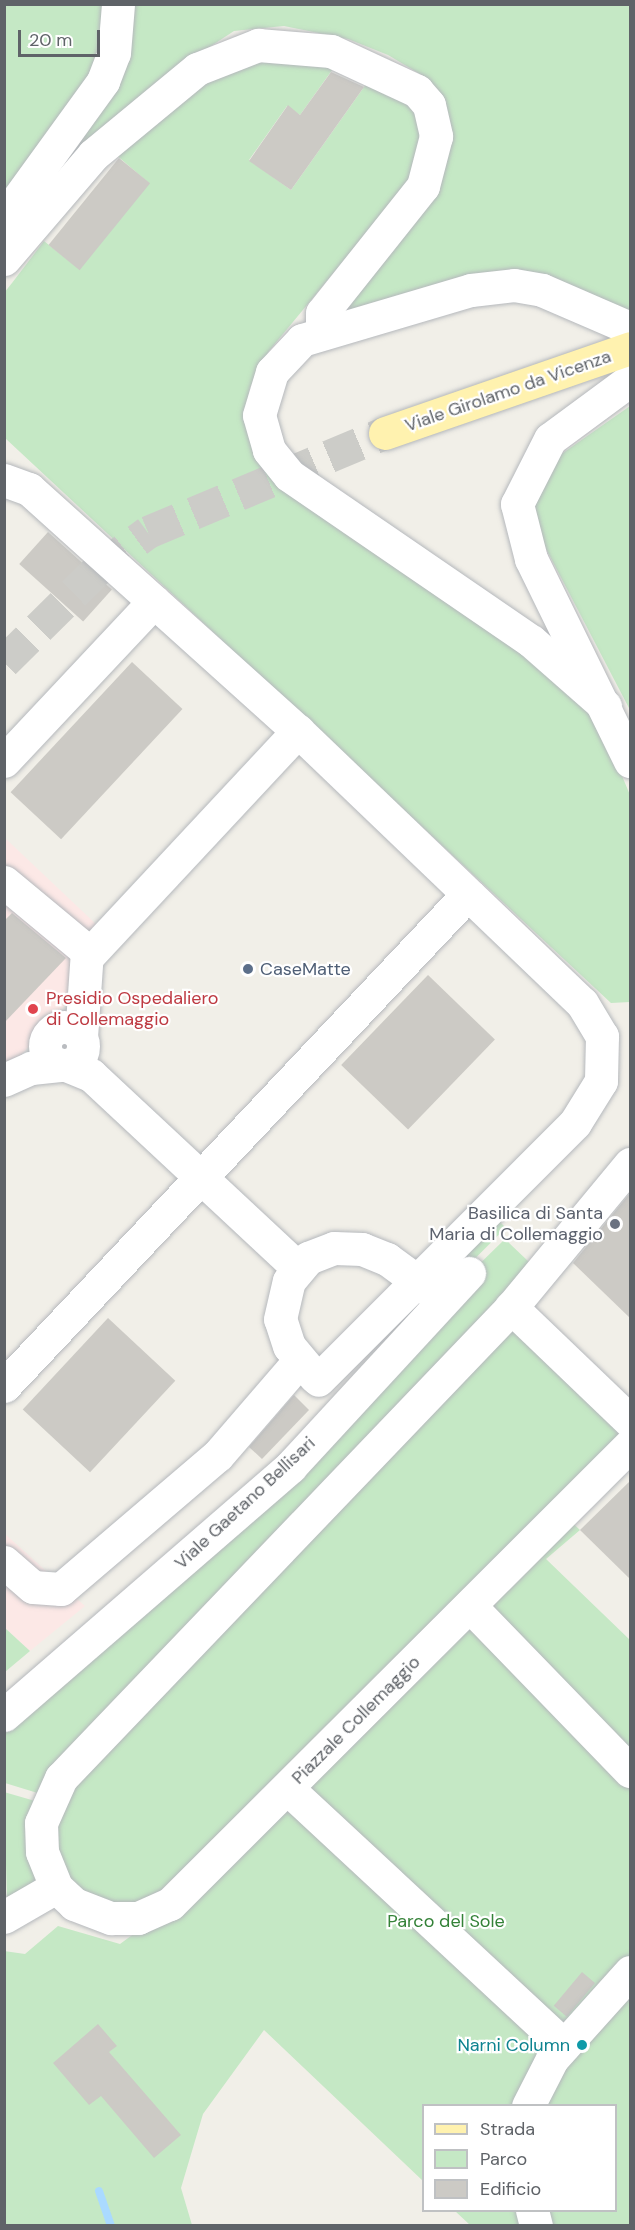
<!DOCTYPE html>
<html>
<head>
<meta charset="utf-8">
<style>
	body { margin:0 }
	#map { position:relative; width:635px; height:2230px; overflow:hidden; background:#f1efe8; font-family:"DM Sans",sans-serif }
	div>[style] { position:absolute }
	.medical>* { inset:0; background:#fce8e6 }
	.green>* { inset:0; background:#c5e8c5; transform-origin:0 0 }
	.stream>* { height:8px; margin:-4px; padding:0 4px; transform-origin:4px; border-radius:4px; background:#aadaff }
	.building>* { inset:0; background:#cccac5; transform-origin:0 0 }
	.major-tunnel>* { height:33px; margin-top:-16.5px; transform-origin:0; background:repeating-linear-gradient(90deg,#ccccc8 0 33px,transparent 0 49px) }
	.roads { filter:drop-shadow(0 0 2px #b5b8bc) drop-shadow(0 0 2px #b5b8bc) }
	.minor>* { height:33px; margin:-16.5px; padding:0 16.5px; transform-origin:16.5px; border-radius:16.5px; background:#fff }
	.minor>.ring { margin:-16.5px; padding:0; box-sizing:content-box; background:none; border:33px solid #fff; border-radius:50% }
	.major>* { height:33px; margin:-16.5px; padding:0 16.5px; transform-origin:16.5px; border-radius:16.5px; background:#fff2af }
	.dots>* { width:16px; height:16px; translate:-50% -50%; box-sizing:border-box; border:3px solid #fff; border-radius:50% }
	span { translate:-50% -50%; white-space:nowrap; text-align:center; line-height:1.15; -webkit-text-stroke:4.5px #fff; paint-order:stroke }
	.street-label { font-size:18px; color:#5f6368 }
	.service-label { font-size:18px; color:#4e5e75 }
	.left { translate:0 -50%; text-align:left }
	.health-label { font-size:18px; color:#be3a42 }
	.worship-label { font-size:18px; color:#5b616d }
	.right { translate:-100% -50%; text-align:right }
	.park-label { font-size:18px; color:#348238 }
	.culture-label { font-size:18px; color:#0d838f }
	.frame { position:absolute; inset:0; border:6px solid #5f6368; pointer-events:none }
	.legend { position:absolute; left:422px; top:2104px; width:195px; height:108px; box-sizing:border-box; background:#fff; border:2px solid #bfc1c3; margin:0; padding:8px 10px; list-style:none; font-size:18px; color:#5f6368 }
	.legend li { display:flex; align-items:center; gap:12px; height:30px }
	.legend b { width:30px; border:2px solid #bfc1c3 }
	.scale { position:absolute; left:18px; top:30px; width:82px; height:27px; box-sizing:border-box; border:3px solid #5f6368; border-top:0; padding-left:8px; font-size:18px; line-height:21px; white-space:nowrap; color:#5f6368; -webkit-text-stroke:4px #fff; paint-order:stroke }
</style>
</head>
<body>
<div id="map">
	<div class="medical">
		<div style="clip-path:polygon(5px 838px,117px 944px,5px 1074px)"></div>
		<div style="clip-path:polygon(5px 1534px,85px 1606px,30px 1651px,5px 1628px)"></div>
	</div>
	<div class="green">
		<div style="clip-path:polygon(5px 5px,630px 5px,630px 317px,572px 289px,338px 311px,410px 218px,441px 96px,425px 77px,388px 55px,348px 39px,284px 26px,234px 31px,182px 65px,5px 243px)"></div>
		<div style="clip-path:polygon(266px 59px,335px 66px,300px 115px,287px 106px,249px 160px,291px 190px,369px 80px,408px 100px,422px 124px,411px 179px,269px 351px,250px 387px,245px 421px,595px 711px,630px 795px,630px 1002px,611px 1003px,5px 438px,4px 293px,12px 283px,44px 241px,79px 269px,149px 183px,115px 154px,197px 86px)"></div>
		<div style="clip-path:polygon(630px 406px,630px 710px,543px 543px,534px 506px,560px 455px)"></div>
		<div style="left:498px;top:1220px;width:11px;height:52px;rotate:45deg"></div>
		<div style="clip-path:polygon(505px 1239px,529px 1262px,508px 1304px,44px 1795px,5px 1783px,4px 1728px)"></div>
		<div style="clip-path:polygon(512px 1315px,630px 1428px,138px 1913px,62px 1884px,49px 1809px)"></div>
		<div style="clip-path:polygon(565px 1516px,580px 1530px,546px 1559px,630px 1640px,630px 2225px,470px 2225px,455px 2211px,616px 2210px,616px 2106px,424px 2106px,423px 2181px,264px 2030px,203px 2114px,181px 2188px,192px 2225px,5px 2225px,4px 1951px,25px 1954px,58px 1926px,120px 1944px,135px 1933px)"></div>
		<div style="clip-path:polygon(5px 1628px,30px 1651px,5px 1672px)"></div>
		<div style="clip-path:polygon(4px 1792px,42px 1803px,45px 1879px,7px 1900px)"></div>
	</div>
	<div class="stream">
		<div style="left:99px;top:2191px;width:37px;rotate:71deg"></div>
	</div>
	<div class="building">
		<div style="clip-path:polygon(331px 72px,364px 87px,291px 190px,249px 161px,288px 105px,300px 115px)"></div>
		<div style="left:119px;top:158px;width:40px;height:112px;rotate:39deg"></div>
		<div style="left:48px;top:532px;width:86px;height:43px;rotate:42deg"></div>
		<div style="left:132px;top:662px;width:69px;height:178px;rotate:43deg"></div>
		<div style="clip-path:polygon(12px 913px,66px 958px,4px 1023px,4px 921px)"></div>
		<div style="left:428px;top:975px;width:93px;height:125px;rotate:44deg"></div>
		<div style="clip-path:polygon(630px 1193px,630px 1318px,573px 1263px)"></div>
		<div style="left:108px;top:1318px;width:92px;height:125px;rotate:43deg"></div>
		<div style="clip-path:polygon(294px 1395px,309px 1410px,262px 1459px,249px 1447px)"></div>
		<div style="clip-path:polygon(630px 1481px,630px 1579px,580px 1530px)"></div>
		<div style="left:582px;top:1972px;width:17px;height:44px;rotate:40deg"></div>
		<div style="clip-path:polygon(98px 2024px,117px 2046px,109px 2052px,181px 2135px,154px 2158px,101px 2096px,89px 2105px,53px 2063px)"></div>
	</div>
	<div class="major-tunnel">
		<div style="left:4px;top:662px;width:132px;rotate:-44.7deg"></div>
		<div style="left:98px;top:569px;width:62px;rotate:-36.5deg"></div>
		<div style="left:148px;top:532px;width:257px;rotate:-22.7deg"></div>
	</div>
	<div class="roads">
		<div class="minor">
			<div style="left:4px;top:218px;width:169px;rotate:-54.1deg"></div>
			<div style="left:103px;top:81px;width:30px;rotate:-69deg"></div>
			<div style="left:114px;top:53px;width:49px;rotate:-85.3deg"></div>
			<div style="left:4px;top:259px;width:137px;rotate:-49.4deg"></div>
			<div style="left:93px;top:155px;width:135px;rotate:-39.6deg"></div>
			<div style="left:197px;top:69px;width:66px;rotate:-21.5deg"></div>
			<div style="left:258px;top:45px;width:73px;rotate:4.7deg"></div>
			<div style="left:331px;top:51px;width:95px;rotate:24.9deg"></div>
			<div style="left:417px;top:91px;width:18px;rotate:49deg"></div>
			<div style="left:429px;top:105px;width:32px;rotate:77deg"></div>
			<div style="left:436px;top:136px;width:52px;rotate:104.6deg"></div>
			<div style="left:423px;top:186px;width:162px;rotate:128.5deg"></div>
			<div style="left:322px;top:313px;width:17px;rotate:90deg"></div>
			<div style="left:630px;top:380px;width:99px;rotate:143.6deg"></div>
			<div style="left:550px;top:439px;width:73px;rotate:116.9deg"></div>
			<div style="left:517px;top:504px;width:57px;rotate:75.7deg"></div>
			<div style="left:531px;top:559px;width:225px;rotate:63.9deg"></div>
			<div style="left:4px;top:480px;width:27px;rotate:20deg"></div>
			<div style="left:29px;top:489px;width:362px;rotate:42deg"></div>
			<div style="left:298px;top:731px;width:393px;rotate:43.8deg"></div>
			<div style="left:582px;top:1003px;width:39px;rotate:59deg"></div>
			<div style="left:602px;top:1036px;width:45px;rotate:91.3deg"></div>
			<div style="left:601px;top:1081px;width:49px;rotate:121.8deg"></div>
			<div style="left:575px;top:1123px;width:363px;rotate:135deg"></div>
			<div style="left:605px;top:706px;width:98px;rotate:-138.7deg"></div>
			<div style="left:531px;top:641px;width:293px;rotate:-145.6deg"></div>
			<div style="left:289px;top:475px;width:32px;rotate:-129deg"></div>
			<div style="left:269px;top:450px;width:36px;rotate:-106deg"></div>
			<div style="left:259px;top:415px;width:45px;rotate:-73.2deg"></div>
			<div style="left:272px;top:372px;width:44px;rotate:-46.8deg"></div>
			<div style="left:302px;top:340px;width:176px;rotate:-16.5deg"></div>
			<div style="left:471px;top:290px;width:43px;rotate:-6.6deg"></div>
			<div style="left:514px;top:285px;width:28px;rotate:10deg"></div>
			<div style="left:542px;top:290px;width:96px;rotate:23.4deg"></div>
			<div style="left:4px;top:761px;width:219px;rotate:-46.8deg"></div>
			<div style="left:4px;top:882px;width:108px;rotate:39.7deg"></div>
			<div style="left:87px;top:951px;width:86px;rotate:94deg"></div>
			<div style="left:88px;top:956px;width:308px;rotate:-47deg"></div>
			<div class="ring" style="left:45px;top:1027px;width:5px;height:5px"></div>
			<div style="left:66px;top:1065px;width:27px;rotate:22deg"></div>
			<div style="left:91px;top:1075px;width:283px;rotate:43deg"></div>
			<div style="left:4px;top:1080px;width:30px;rotate:-24deg"></div>
			<div style="left:31px;top:1068px;width:29px;rotate:-6deg"></div>
			<div style="left:630px;top:1164px;width:188px;rotate:129.6deg"></div>
			<div style="left:510px;top:1309px;width:649px;rotate:133.75deg"></div>
			<div style="left:61px;top:1778px;width:49px;rotate:114deg"></div>
			<div style="left:41px;top:1823px;width:29px;rotate:88deg"></div>
			<div style="left:42px;top:1852px;width:38px;rotate:68deg"></div>
			<div style="left:56px;top:1887px;width:25px;rotate:43deg"></div>
			<div style="left:74px;top:1904px;width:40px;rotate:21deg"></div>
			<div style="left:111px;top:1918px;width:27px"></div>
			<div style="left:138px;top:1918px;width:35px;rotate:-24deg"></div>
			<div style="left:170px;top:1904px;width:650px;rotate:-44.94deg"></div>
			<div style="left:511px;top:1307px;width:165px;rotate:43.8deg"></div>
			<div style="left:315px;top:1377px;width:40px;rotate:-130deg"></div>
			<div style="left:289px;top:1346px;width:28px;rotate:-108deg"></div>
			<div style="left:280px;top:1319px;width:39px;rotate:-77deg"></div>
			<div style="left:289px;top:1281px;width:30px;rotate:-50deg"></div>
			<div style="left:308px;top:1258px;width:28px;rotate:-21deg"></div>
			<div style="left:334px;top:1248px;width:28px;rotate:2deg"></div>
			<div style="left:362px;top:1249px;width:27px;rotate:22deg"></div>
			<div style="left:387px;top:1259px;width:56px;rotate:36.3deg"></div>
			<div style="left:4px;top:1386px;width:676px;rotate:-46.68deg"></div>
			<div style="left:4px;top:1562px;width:38px;rotate:41deg"></div>
			<div style="left:33px;top:1587px;width:28px;rotate:4deg"></div>
			<div style="left:61px;top:1589px;width:206px;rotate:-40.5deg"></div>
			<div style="left:218px;top:1455px;width:124px;rotate:-49.2deg"></div>
			<div style="left:470px;top:1606px;width:230px;rotate:45.9deg"></div>
			<div style="left:4px;top:1715px;width:379px;rotate:-40.9deg"></div>
			<div style="left:290px;top:1467px;width:264px;rotate:-47.3deg"></div>
			<div style="left:287px;top:1788px;width:378px;rotate:42.9deg"></div>
			<div style="left:4px;top:1917px;width:60px;rotate:-30deg"></div>
			<div style="left:528px;top:2106px;width:53px;rotate:-62.9deg"></div>
			<div style="left:552px;top:2059px;width:117px;rotate:-48.1deg"></div>
			<div style="left:532px;top:2210px;width:16px;rotate:76deg"></div>
		</div>
		<div class="major">
			<div style="left:385px;top:433px;width:259px;rotate:-19.1deg"></div>
		</div>
	</div>
	<div class="dots">
		<div style="left:248px;top:969px;background:#5c6f8a"></div>
		<div style="left:33px;top:1009px;background:#e0444e"></div>
		<div style="left:615px;top:1224px;background:#6b7280"></div>
		<div style="left:582px;top:2045px;background:#0f9aa8"></div>
	</div>
	<div class="street-label">
		<span style="left:508px;top:391px;rotate:-19deg">Viale Girolamo da Vicenza</span>
		<span style="left:245px;top:1503px;rotate:-43deg">Viale Gaetano Bellisari</span>
		<span style="left:356px;top:1720px;rotate:-45deg">Piazzale Collemaggio</span>
	</div>
	<div class="service-label">
		<span class="left" style="left:260px;top:969px">CaseMatte</span>
	</div>
	<div class="health-label">
		<span class="left" style="left:46px;top:1009px">Presidio Ospedaliero<br>di Collemaggio</span>
	</div>
	<div class="worship-label">
		<span class="right" style="left:603px;top:1224px">Basilica di Santa<br>Maria di Collemaggio</span>
	</div>
	<div class="park-label">
		<span style="left:446px;top:1921px">Parco del Sole</span>
	</div>
	<div class="culture-label">
		<span class="right" style="left:570px;top:2045px">Narni Column</span>
	</div>
	<div class="frame"></div>
	<ul class="legend">
	<li><b style="height:8px;background:#fff2af"></b>Strada</li>
	<li><b style="height:16px;background:#c5e8c5"></b>Parco</li>
	<li><b style="height:16px;background:#cccac5"></b>Edificio</li>
	</ul>
	<div class="scale">20 m</div>
</div>
</body>
</html>
